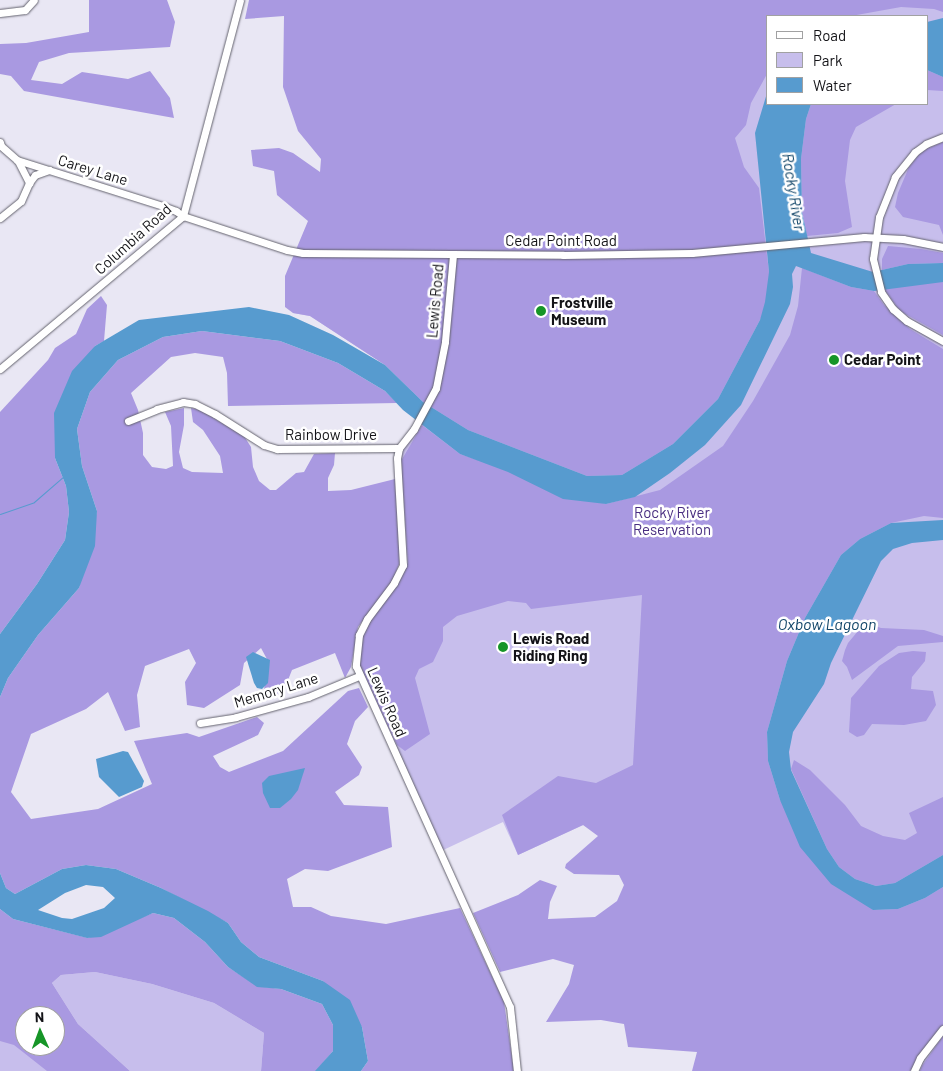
<!DOCTYPE html>
<html>
<head>
<meta charset="utf-8">
<style>
	body { margin:0 }
	#map { position:relative; width:943px; height:1071px; overflow:hidden; background:#e9e7f4; font-family:Barlow,sans-serif }
	div>[style] { position:absolute }
	.green>* { inset:0; background:#c7beec }
	.forest>* { inset:0; background:#a999e1 }
	.water>* { inset:0; background:#579bcf }
	.stream>* { height:1px; margin:-0.5px; padding:0 0.5px; transform-origin:0.5px; border-radius:0.5px; background:#579bcf }
	.roads { filter:drop-shadow(0 0 1px #64636e) drop-shadow(0 0 1px #64636e) }
	.minor>* { height:7px; margin:-3.5px; padding:0 3.5px; transform-origin:3.5px; border-radius:3.5px; background:#fff }
	.dots>* { width:14px; height:14px; translate:-50% -50%; box-sizing:border-box; border:2px solid #fff; border-radius:50% }
	span { translate:-50% -50%; white-space:nowrap; text-align:center; line-height:1.15; -webkit-text-stroke:5px #fff; paint-order:stroke }
	.street-label { font-size:15px; color:#131317 }
	.poi-label { font-size:15px; color:#131317; font-weight:700 }
	.left { translate:0 -50%; text-align:left }
	.park-label { font-size:15px; color:#482d81 }
	.water-label { font-size:16px; color:#124669; font-style:italic }
	.legend { position:absolute; left:766px; top:15px; width:162px; height:90px; box-sizing:border-box; background:#fff; border:1px solid #a1a1a2; margin:0; padding:6px 9px; list-style:none; font-size:15px; color:#131317 }
	.legend li { display:flex; align-items:center; gap:10px; height:25px }
	.legend b { width:25px; border:1px solid #a1a1a2 }
	.north { position:absolute; left:15px; top:1006px; width:50px; height:50px; box-sizing:border-box; background:#fff; border:1px solid #a1a1a2; border-radius:50%; rotate:358deg; font-size:14px; font-weight:700; line-height:20px; text-align:center; color:#131317 }
	.north::after { content:''; display:block; margin:auto; width:18px; height:22px; background:#169527; clip-path:polygon(50% 0,100% 100%,50% 72%,0 100%) }
</style>
</head>
<body>
<div id="map">
	<div class="green">
		<div style="clip-path:polygon(evenodd,943px 0,943px 1071px,719px 1071px,642px 798px,518px 855px,503px 822px,439px 852px,355px 668px,406px 569px,397px 460px,427px 406px,385px 365px,310px 316px,293px 313px,300px 265px,348px 176px,290px 14px,943px 0,767px 16px,927px 16px,927px 104px,767px 104px,767px 16px)"></div>
		<div style="clip-path:polygon(0 961px,25px 1016px,25px 1046px,55px 1046px,72px 1071px,0 1071px)"></div>
		<div style="clip-path:polygon(95px 972px,152px 984px,214px 1003px,264px 1033px,261px 1071px,130px 1071px,78px 1024px,52px 983px,61px 975px)"></div>
	</div>
	<div class="forest">
		<div style="clip-path:polygon(89px 0,167px 0,175px 22px,170px 47px,69px 53px,39px 62px,31px 80px,62px 84px,82px 72px,128px 79px,150px 71px,170px 98px,174px 118px,24px 91px,11px 76px,0 74px,0 44px,26px 43px,89px 32px)"></div>
		<div style="clip-path:polygon(249px 0,943px 0,943px 12px,934px 9px,901px 7px,851px 16px,767px 16px,767px 74px,751px 103px,746px 125px,735px 138px,744px 167px,759px 188px,769px 272px,769px 303px,718px 399px,673px 444px,622px 475px,587px 476px,468px 430px,423px 402px,385px 365px,310px 316px,293px 313px,285px 307px,285px 276px,308px 221px,277px 195px,274px 171px,253px 166px,251px 150px,279px 148px,293px 153px,320px 172px,321px 159px,298px 131px,283px 87px,284px 16px,245px 19px)"></div>
		<div style="clip-path:polygon(927px 70px,943px 77px,943px 91px,927px 90px)"></div>
		<div style="clip-path:polygon(811px 104px,896px 104px,856px 127px,850px 140px,845px 181px,852px 227px,838px 233px,807px 236px,802px 212px,801px 159px,806px 119px)"></div>
		<div style="clip-path:polygon(943px 142px,943px 235px,939px 225px,903px 217px,895px 207px,898px 193px,909px 167px,922px 151px)"></div>
		<div style="clip-path:polygon(888px 246px,921px 249px,943px 253px,943px 263px,908px 264px,882px 270px,882px 259px)"></div>
		<div style="clip-path:polygon(802px 268px,851px 287px,874px 291px,884px 305px,910px 329px,943px 349px,943px 518px,924px 516px,891px 523px,860px 539px,841px 555px,805px 618px,787px 661px,767px 732px,768px 761px,780px 800px,873px 910px,898px 909px,925px 898px,943px 887px,943px 1025px,910px 1071px,692px 1071px,697px 1052px,628px 1047px,624px 1024px,601px 1020px,546px 1022px,569px 984px,574px 965px,553px 959px,500px 972px,473px 913px,518px 895px,540px 880px,557px 886px,550px 902px,548px 919px,595px 917px,617px 901px,624px 885px,619px 875px,574px 874px,565px 868px,566px 864px,598px 836px,583px 825px,518px 855px,502px 815px,558px 776px,596px 783px,633px 765px,642px 595px,531px 609px,526px 603px,508px 601px,457px 616px,443px 627px,443px 641px,433px 662px,419px 669px,415px 678px,430px 734px,405px 751px,397px 745px,364px 677px,358px 661px,362px 632px,408px 563px,401px 461px,422px 425px,460px 454px,606px 504px,660px 490px,723px 446px,753px 401px,790px 335px,798px 306px)"></div>
		<div style="clip-path:polygon(931px 282px,943px 282px,943px 335px,900px 311px,884px 289px)"></div>
		<div style="clip-path:polygon(101px 296px,107px 305px,104px 341px,95px 346px,55px 458px,66px 486px,69px 512px,65px 540px,37px 584px,0 634px,0 412px,48px 360px,55px 348px,76px 334px,87px 309px)"></div>
		<div style="clip-path:polygon(202px 331px,280px 341px,338px 363px,385px 391px,397px 403px,228px 406px,227px 373px,223px 357px,195px 353px,171px 357px,131px 393px,138px 410px,143px 433px,143px 455px,152px 467px,166px 469px,173px 466px,171px 426px,165px 412px,184px 408px,184px 425px,179px 452px,183px 468px,192px 472px,223px 473px,220px 456px,203px 430px,193px 422px,191px 408px,200px 410px,244px 436px,251px 447px,253px 467px,259px 481px,270px 490px,276px 490px,296px 473px,304px 472px,314px 454px,335px 453px,334px 465px,328px 478px,328px 491px,351px 490px,395px 479px,400px 562px,392px 582px,358px 627px,351px 667px,345px 678px,335px 653px,292px 670px,286px 685px,276px 696px,263px 697px,268px 661px,261px 648px,244px 663px,240px 685px,204px 708px,187px 705px,185px 682px,196px 663px,189px 649px,145px 666px,137px 695px,140px 727px,125px 731px,108px 692px,86px 709px,31px 734px,11px 792px,31px 819px,98px 809px,152px 784px,134px 741px,187px 733px,199px 737px,257px 717px,264px 723px,258px 735px,213px 756px,220px 767px,229px 772px,283px 751px,348px 691px,359px 688px,368px 707px,355px 721px,347px 744px,362px 767px,359px 775px,335px 792px,344px 805px,388px 807px,392px 847px,328px 871px,305px 869px,287px 879px,293px 907px,311px 907px,331px 916px,386px 924px,460px 908px,504px 1002px,514px 1071px,361px 1071px,368px 1061px,362px 1027px,323px 981px,259px 957px,241px 942px,228px 923px,161px 888px,116px 869px,86px 865px,62px 869px,15px 894px,6px 888px,0 873px,0 697px,8px 678px,38px 635px,79px 588px,97px 511px,82px 466px,77px 429px,90px 392px,118px 360px,163px 337px)"></div>
		<div style="clip-path:polygon(868px 619px,873px 625px,881px 628px,924px 630px,943px 636px,943px 642px,898px 646px,852px 680px,847px 667px,842px 661px,845px 650px,848px 643px)"></div>
		<div style="clip-path:polygon(913px 651px,926px 652px,925px 661px,912px 677px,911px 689px,933px 691px,936px 705px,926px 721px,904px 725px,872px 724px,864px 735px,857px 737px,849px 732px,851px 698px,879px 666px,899px 653px)"></div>
		<div style="clip-path:polygon(794px 760px,810px 770px,845px 805px,861px 826px,883px 836px,905px 840px,917px 833px,909px 813px,943px 797px,943px 855px,895px 883px,876px 886px,855px 879px,839px 867px,827px 849px,791px 769px)"></div>
		<div style="clip-path:polygon(evenodd,0 909px,13px 919px,88px 938px,153px 913px,174px 918px,205px 942px,228px 967px,257px 986px,281px 989px,322px 1004px,333px 1025px,333px 1051px,316px 1071px,261px 1071px,264px 1033px,214px 1003px,152px 984px,95px 972px,61px 975px,52px 983px,78px 1024px,130px 1071px,47px 1071px,14px 1045px,0 1041px,0 909px,25px 1016px,55px 1016px,55px 1046px,25px 1046px,25px 1016px)"></div>
		<div style="clip-path:polygon(943px 1036px,943px 1071px,920px 1071px,922px 1066px)"></div>
	</div>
	<div class="water">
		<div style="clip-path:polygon(943px 18px,943px 77px,927px 70px,927px 22px)"></div>
		<div style="clip-path:polygon(767px 93px,767px 104px,811px 104px,806px 119px,801px 159px,802px 212px,811px 253px,873px 272px,908px 264px,943px 263px,943px 282px,874px 291px,851px 287px,796px 266px,792px 274px,793px 287px,790px 304px,741px 405px,705px 445px,670px 473px,635px 497px,606px 504px,563px 499px,508px 472px,460px 454px,403px 410px,385px 391px,338px 363px,280px 341px,202px 331px,163px 337px,118px 360px,90px 392px,77px 429px,82px 466px,97px 511px,95px 546px,79px 588px,38px 635px,8px 678px,0 697px,0 634px,37px 584px,65px 540px,69px 512px,66px 486px,55px 458px,54px 413px,72px 371px,95px 346px,139px 320px,249px 307px,289px 315px,333px 335px,385px 365px,423px 402px,468px 430px,587px 476px,622px 475px,673px 444px,718px 399px,760px 320px,765px 302px,769px 272px,755px 133px)"></div>
		<div style="clip-path:polygon(943px 520px,943px 540px,912px 543px,893px 549px,881px 561px,831px 663px,824px 684px,793px 732px,789px 752px,791px 770px,827px 849px,839px 867px,855px 879px,876px 886px,895px 883px,943px 855px,943px 887px,925px 898px,898px 909px,873px 910px,831px 884px,800px 847px,780px 800px,768px 761px,767px 732px,787px 661px,805px 618px,841px 555px,860px 539px,891px 523px)"></div>
		<div style="clip-path:polygon(253px 652px,270px 660px,268px 683px,262px 689px,257px 688px,254px 683px,246px 657px)"></div>
		<div style="clip-path:polygon(123px 751px,128px 752px,144px 781px,142px 787px,119px 797px,99px 777px,96px 759px)"></div>
		<div style="clip-path:polygon(305px 768px,298px 790px,291px 799px,280px 808px,270px 808px,263px 793px,262px 783px,269px 776px)"></div>
		<div style="clip-path:polygon(evenodd,86px 865px,116px 869px,161px 888px,208px 911px,228px 923px,241px 942px,259px 957px,323px 981px,350px 1000px,362px 1027px,368px 1061px,361px 1071px,315px 1071px,333px 1051px,333px 1025px,322px 1004px,281px 989px,257px 987px,228px 967px,205px 942px,174px 918px,153px 913px,101px 937px,87px 938px,13px 919px,0 909px,0 873px,6px 888px,15px 894px,62px 869px,86px 865px,86px 885px,103px 887px,115px 898px,104px 908px,72px 919px,62px 918px,38px 910px,65px 893px,86px 885px)"></div>
	</div>
	<div class="stream">
		<div style="left:0;top:514px;width:36px;rotate:-19deg"></div>
		<div style="left:34px;top:502px;width:38px;rotate:-41deg"></div>
	</div>
	<div class="roads">
		<div class="minor">
			<div style="left:0;top:13px;width:25px;rotate:-7deg"></div>
			<div style="left:25px;top:10px;width:13px;rotate:-48deg"></div>
			<div style="left:943px;top:137px;width:18px;rotate:158deg"></div>
			<div style="left:926px;top:144px;width:14px;rotate:144deg"></div>
			<div style="left:915px;top:152px;width:32px;rotate:129deg"></div>
			<div style="left:895px;top:177px;width:43px;rotate:111.8deg"></div>
			<div style="left:879px;top:217px;width:42px;rotate:98.1deg"></div>
			<div style="left:873px;top:259px;width:34px;rotate:76deg"></div>
			<div style="left:881px;top:292px;width:21px;rotate:55deg"></div>
			<div style="left:893px;top:309px;width:18px;rotate:41deg"></div>
			<div style="left:907px;top:321px;width:41px;rotate:29.1deg"></div>
			<div style="left:0;top:142px;width:4px;rotate:76deg"></div>
			<div style="left:1px;top:146px;width:21px;rotate:41deg"></div>
			<div style="left:17px;top:160px;width:153px;rotate:17.5deg"></div>
			<div style="left:163px;top:206px;width:14px;rotate:21deg"></div>
			<div style="left:176px;top:211px;width:9px;rotate:36deg"></div>
			<div style="left:183px;top:216px;width:109px;rotate:18.1deg"></div>
			<div style="left:287px;top:250px;width:16px;rotate:11deg"></div>
			<div style="left:303px;top:253px;width:260px;rotate:0.4deg"></div>
			<div style="left:563px;top:255px;width:129px;rotate:-0.9deg"></div>
			<div style="left:692px;top:253px;width:173px;rotate:-5.3deg"></div>
			<div style="left:864px;top:237px;width:39px;rotate:3deg"></div>
			<div style="left:903px;top:239px;width:41px;rotate:11.3deg"></div>
			<div style="left:18px;top:161px;width:25px;rotate:63deg"></div>
			<div style="left:0;top:218px;width:27px;rotate:-39deg"></div>
			<div style="left:21px;top:201px;width:20px;rotate:-66deg"></div>
			<div style="left:29px;top:183px;width:10px;rotate:-53deg"></div>
			<div style="left:35px;top:175px;width:15px;rotate:-20deg"></div>
			<div style="left:453px;top:255px;width:87px;rotate:95.3deg"></div>
			<div style="left:445px;top:342px;width:47px;rotate:101.1deg"></div>
			<div style="left:436px;top:388px;width:47px;rotate:118.2deg"></div>
			<div style="left:414px;top:429px;width:24px;rotate:128deg"></div>
			<div style="left:399px;top:448px;width:10px;rotate:101deg"></div>
			<div style="left:397px;top:458px;width:107px;rotate:86.8deg"></div>
			<div style="left:403px;top:565px;width:20px;rotate:117deg"></div>
			<div style="left:394px;top:583px;width:45px;rotate:126.9deg"></div>
			<div style="left:367px;top:619px;width:18px;rotate:117deg"></div>
			<div style="left:359px;top:635px;width:31px;rotate:96deg"></div>
			<div style="left:356px;top:666px;width:374px;rotate:65.7deg"></div>
			<div style="left:510px;top:1007px;width:64px;rotate:83.8deg"></div>
			<div style="left:0;top:369px;width:239px;rotate:-39.9deg"></div>
			<div style="left:183px;top:216px;width:223px;rotate:-75.2deg"></div>
			<div style="left:128px;top:421px;width:31px;rotate:-22deg"></div>
			<div style="left:157px;top:409px;width:27px;rotate:-15deg"></div>
			<div style="left:183px;top:402px;width:12px;rotate:9deg"></div>
			<div style="left:195px;top:404px;width:22px;rotate:27deg"></div>
			<div style="left:215px;top:414px;width:58px;rotate:32.3deg"></div>
			<div style="left:264px;top:445px;width:14px;rotate:17deg"></div>
			<div style="left:277px;top:449px;width:122px;rotate:-0.5deg"></div>
			<div style="left:200px;top:723px;width:36px;rotate:-9deg"></div>
			<div style="left:236px;top:717px;width:75px;rotate:-15.5deg"></div>
			<div style="left:308px;top:697px;width:55px;rotate:-22.4deg"></div>
			<div style="left:914px;top:1071px;width:14px;rotate:-65deg"></div>
			<div style="left:920px;top:1058px;width:37px;rotate:-52deg"></div>
		</div>
	</div>
	<div class="dots">
		<div style="left:541px;top:311px;background:#169527"></div>
		<div style="left:834px;top:360px;background:#169527"></div>
		<div style="left:503px;top:647px;background:#169527"></div>
	</div>
	<div class="street-label">
		<span style="left:93px;top:170px;rotate:17deg">Carey Lane</span>
		<span style="left:133px;top:239px;rotate:-42deg">Columbia Road</span>
		<span style="left:561px;top:241px">Cedar Point Road</span>
		<span style="left:435px;top:301px;rotate:-85deg">Lewis Road</span>
		<span style="left:331px;top:435px">Rainbow Drive</span>
		<span style="left:276px;top:690px;rotate:-17deg">Memory Lane</span>
		<span style="left:387px;top:702px;rotate:66deg">Lewis Road</span>
	</div>
	<div class="poi-label">
		<span class="left" style="left:551px;top:311px">Frostville<br>Museum</span>
		<span class="left" style="left:844px;top:360px">Cedar Point</span>
		<span class="left" style="left:513px;top:647px">Lewis Road<br>Riding Ring</span>
	</div>
	<div class="park-label">
		<span style="left:672px;top:521px">Rocky River<br>Reservation</span>
	</div>
	<div class="water-label">
		<span style="left:794px;top:192px;rotate:81deg">Rocky River</span>
		<span style="left:827px;top:624px">Oxbow Lagoon</span>
	</div>
	<ul class="legend">
	<li><b style="height:6px;background:#fff"></b>Road</li>
	<li><b style="height:14px;background:#c7beec"></b>Park</li>
	<li><b style="height:14px;background:#579bcf"></b>Water</li>
	</ul>
	<div class="north">N</div>
</div>
</body>
</html>
